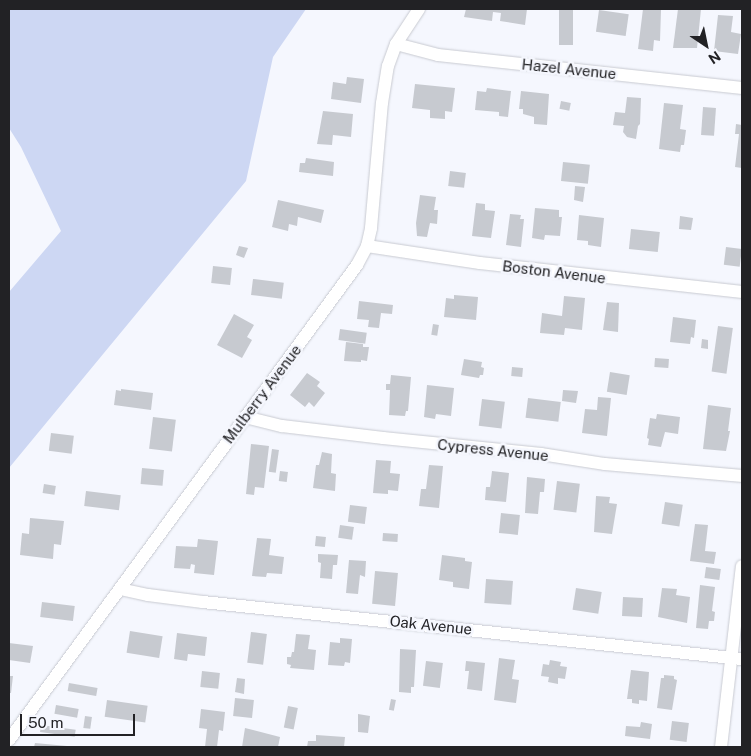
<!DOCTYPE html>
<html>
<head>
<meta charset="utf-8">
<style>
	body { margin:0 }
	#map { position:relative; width:751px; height:756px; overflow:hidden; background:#f5f7fe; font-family:"Public Sans",sans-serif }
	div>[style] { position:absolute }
	.green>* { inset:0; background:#cdd7f3 }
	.building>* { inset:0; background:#c7cad0; transform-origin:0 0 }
	.roads { filter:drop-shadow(0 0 1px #c8cad1) drop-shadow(0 0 1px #c8cad1) }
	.minor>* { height:12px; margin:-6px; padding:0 6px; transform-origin:6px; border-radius:6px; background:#fff }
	span { translate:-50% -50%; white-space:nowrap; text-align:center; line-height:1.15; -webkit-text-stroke:5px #f5f7fe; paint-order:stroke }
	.street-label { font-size:15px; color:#222225 }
	.frame { position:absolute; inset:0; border:10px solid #222225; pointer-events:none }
	.north { position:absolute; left:681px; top:20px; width:50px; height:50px; -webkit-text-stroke:4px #f5f7fe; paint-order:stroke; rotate:146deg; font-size:14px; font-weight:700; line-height:20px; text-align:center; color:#222225 }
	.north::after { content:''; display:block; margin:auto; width:18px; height:22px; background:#222225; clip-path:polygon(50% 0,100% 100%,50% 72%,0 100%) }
	.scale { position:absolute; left:20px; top:714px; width:115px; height:22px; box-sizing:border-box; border:2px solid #222225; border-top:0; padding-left:6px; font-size:15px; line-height:18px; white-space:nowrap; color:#222225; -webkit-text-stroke:4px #f5f7fe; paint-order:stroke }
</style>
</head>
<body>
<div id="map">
	<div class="green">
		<div style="clip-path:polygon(9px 9px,306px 9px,273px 57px,246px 181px,9px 468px,9px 292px,61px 231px,21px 147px,9px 128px)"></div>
	</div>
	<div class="building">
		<div style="clip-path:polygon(466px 9px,527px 9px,525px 25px,500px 21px,501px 13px,493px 12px,492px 21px,464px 17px)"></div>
		<div style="left:559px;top:9px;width:14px;height:36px"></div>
		<div style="clip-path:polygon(643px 9px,661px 10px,660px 41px,654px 40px,653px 51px,638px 49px)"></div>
		<div style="clip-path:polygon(678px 9px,701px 9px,697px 48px,673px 48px)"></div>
		<div style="left:599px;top:10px;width:30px;height:22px;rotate:8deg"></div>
		<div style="clip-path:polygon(718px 15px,733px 16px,731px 32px,741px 34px,738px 54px,714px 51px)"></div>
		<div style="clip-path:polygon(347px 77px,364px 79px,361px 103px,331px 99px,333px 82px,346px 84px)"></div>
		<div style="clip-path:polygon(415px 84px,455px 88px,452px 112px,445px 111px,445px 119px,430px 118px,430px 110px,412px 108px)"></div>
		<div style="clip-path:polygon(487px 88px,511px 91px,508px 117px,499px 116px,499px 112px,475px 110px,477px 91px,486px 92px)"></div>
		<div style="clip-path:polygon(521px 91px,549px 94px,547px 125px,534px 124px,534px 117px,523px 114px,523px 109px,519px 109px)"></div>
		<div style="clip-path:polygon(627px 97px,641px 98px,640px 124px,638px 126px,636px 139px,627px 137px,623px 132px,624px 126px,613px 125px,615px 112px,625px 113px)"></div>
		<div style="left:561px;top:101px;width:10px;height:8px;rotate:11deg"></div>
		<div style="clip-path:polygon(664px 103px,683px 105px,680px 129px,686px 130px,684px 145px,681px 145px,680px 152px,659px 149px)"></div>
		<div style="left:703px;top:107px;width:13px;height:28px;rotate:4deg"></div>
		<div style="clip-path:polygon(323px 111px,353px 114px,351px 137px,333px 135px,332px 145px,317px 144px)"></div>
		<div style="clip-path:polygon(736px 124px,742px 125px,742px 168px,735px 167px,739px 134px,735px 134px)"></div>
		<div style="clip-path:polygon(306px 158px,334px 162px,333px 176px,299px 172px,300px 163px,305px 163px)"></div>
		<div style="left:563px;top:162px;width:27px;height:19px;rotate:6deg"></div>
		<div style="left:450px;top:171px;width:16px;height:15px;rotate:7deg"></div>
		<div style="clip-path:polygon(575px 186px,585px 187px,583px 202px,574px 200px)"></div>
		<div style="clip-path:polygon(420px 195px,436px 197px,434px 210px,438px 210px,437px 224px,430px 223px,427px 237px,417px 236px,416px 223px)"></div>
		<div style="clip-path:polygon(278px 200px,324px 210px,321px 223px,298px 217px,297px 226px,289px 224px,288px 231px,272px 227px)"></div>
		<div style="clip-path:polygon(476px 203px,485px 204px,485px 210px,495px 211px,491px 238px,472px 236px)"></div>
		<div style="clip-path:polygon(535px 208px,559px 210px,559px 217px,562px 217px,560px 236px,545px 235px,544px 240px,532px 238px)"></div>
		<div style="clip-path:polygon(510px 214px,521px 215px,520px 219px,524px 219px,521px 247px,506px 245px)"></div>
		<div style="clip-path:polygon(579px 215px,604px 218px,601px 247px,588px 245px,588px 241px,577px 240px)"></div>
		<div style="clip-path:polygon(680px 216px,693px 218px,691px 230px,679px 229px)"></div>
		<div style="left:631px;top:229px;width:29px;height:20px;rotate:6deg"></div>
		<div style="clip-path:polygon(239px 246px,248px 248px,244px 258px,236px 255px)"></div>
		<div style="left:726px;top:247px;width:16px;height:18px;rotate:7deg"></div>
		<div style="left:213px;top:266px;width:19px;height:17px;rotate:6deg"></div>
		<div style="left:253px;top:279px;width:31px;height:16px;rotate:7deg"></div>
		<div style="clip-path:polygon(454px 295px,478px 297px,476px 320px,444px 317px,446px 298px,454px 299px)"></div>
		<div style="clip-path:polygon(564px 296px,585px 298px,582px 330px,565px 328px,564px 335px,540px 333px,542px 313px,562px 316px)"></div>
		<div style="clip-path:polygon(359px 301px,393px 305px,392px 314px,381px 313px,379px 328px,368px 327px,369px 320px,357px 319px)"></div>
		<div style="clip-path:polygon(607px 302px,619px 303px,618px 332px,603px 330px)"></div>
		<div style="clip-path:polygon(234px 314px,254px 325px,247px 337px,252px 340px,242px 358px,217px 345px)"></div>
		<div style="clip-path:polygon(673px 317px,696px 320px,694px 338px,691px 337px,690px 344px,670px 342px)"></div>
		<div style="left:433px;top:324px;width:6px;height:11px;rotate:9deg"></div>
		<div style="left:718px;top:326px;width:15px;height:46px;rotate:8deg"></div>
		<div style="left:340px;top:329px;width:27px;height:11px;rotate:8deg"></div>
		<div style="clip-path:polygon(702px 339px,708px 340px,708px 349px,701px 348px)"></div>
		<div style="clip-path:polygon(346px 342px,363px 344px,363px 347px,369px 347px,367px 361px,361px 360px,361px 362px,344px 361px)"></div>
		<div style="left:655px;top:358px;width:14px;height:9px;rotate:4deg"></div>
		<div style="clip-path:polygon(464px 359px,482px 362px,481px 367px,484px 368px,483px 375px,480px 375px,479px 378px,461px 375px)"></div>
		<div style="left:512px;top:367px;width:11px;height:9px;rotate:5deg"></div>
		<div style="left:610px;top:372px;width:20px;height:20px;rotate:9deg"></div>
		<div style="clip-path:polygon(307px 373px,320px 382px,317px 386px,325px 393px,314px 407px,309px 402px,305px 407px,290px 395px)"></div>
		<div style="clip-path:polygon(391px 375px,411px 377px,408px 411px,406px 411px,405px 416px,389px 415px,390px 390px,386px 390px,386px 384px,390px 384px)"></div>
		<div style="clip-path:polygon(427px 385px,454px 388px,451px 416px,436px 414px,435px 419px,424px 417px)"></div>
		<div style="clip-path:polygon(121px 389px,153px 393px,151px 410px,114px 405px,116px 390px,121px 391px)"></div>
		<div style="clip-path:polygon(563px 390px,578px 391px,576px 403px,562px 401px)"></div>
		<div style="clip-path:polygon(598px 397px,611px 398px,607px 436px,582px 433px,585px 409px,597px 410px)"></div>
		<div style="left:528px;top:398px;width:33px;height:20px;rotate:7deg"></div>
		<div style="left:482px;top:399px;width:23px;height:27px;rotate:7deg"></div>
		<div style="clip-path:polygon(708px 405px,731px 408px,728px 431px,730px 431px,726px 451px,703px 449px)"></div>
		<div style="clip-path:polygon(657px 414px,680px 417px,678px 434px,665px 432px,661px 447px,648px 445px,649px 439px,647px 438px,650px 418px,656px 419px)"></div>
		<div style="left:153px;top:417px;width:23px;height:32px;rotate:7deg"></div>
		<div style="left:51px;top:433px;width:23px;height:18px;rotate:7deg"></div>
		<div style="clip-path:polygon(251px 444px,269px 446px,264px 488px,255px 487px,254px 495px,246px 494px)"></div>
		<div style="left:272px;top:449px;width:7px;height:23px;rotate:8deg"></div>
		<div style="clip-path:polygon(322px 452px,332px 454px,331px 473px,336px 474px,335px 491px,313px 488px,316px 465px,319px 465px)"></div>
		<div style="clip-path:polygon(376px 460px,391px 461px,390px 473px,400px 474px,398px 491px,388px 490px,388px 494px,373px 493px)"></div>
		<div style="clip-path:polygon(429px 465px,443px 466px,439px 508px,419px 506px,421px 489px,426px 489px)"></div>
		<div style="left:142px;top:468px;width:22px;height:16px;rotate:5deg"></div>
		<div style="left:280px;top:471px;width:8px;height:10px;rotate:7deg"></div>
		<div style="clip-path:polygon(492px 471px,509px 473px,506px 502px,485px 500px,486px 487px,490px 487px)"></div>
		<div style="clip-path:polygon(527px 477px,545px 479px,544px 492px,540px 492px,538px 514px,525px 513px)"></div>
		<div style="left:557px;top:481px;width:23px;height:29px;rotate:7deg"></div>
		<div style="left:44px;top:484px;width:12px;height:9px;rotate:9deg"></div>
		<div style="left:86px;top:491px;width:35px;height:15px;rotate:7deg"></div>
		<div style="clip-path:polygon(596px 496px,610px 497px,609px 503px,617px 504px,612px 534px,594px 532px)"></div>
		<div style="left:665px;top:502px;width:18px;height:22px;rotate:9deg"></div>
		<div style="left:350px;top:505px;width:17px;height:17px;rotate:7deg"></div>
		<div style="left:501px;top:513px;width:19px;height:20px;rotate:6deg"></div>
		<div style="clip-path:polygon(30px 518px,64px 521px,61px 545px,54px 544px,53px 559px,20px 555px,22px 533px,29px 534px)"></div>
		<div style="clip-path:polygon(695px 524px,708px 525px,705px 551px,716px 552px,714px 564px,690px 561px)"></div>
		<div style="left:340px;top:525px;width:14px;height:13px;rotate:8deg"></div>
		<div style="left:383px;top:533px;width:15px;height:8px;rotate:4deg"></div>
		<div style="left:316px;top:536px;width:10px;height:10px;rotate:6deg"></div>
		<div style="clip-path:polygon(257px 538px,271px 539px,269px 555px,284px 557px,282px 574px,267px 573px,266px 577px,252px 576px)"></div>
		<div style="clip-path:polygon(198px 539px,218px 541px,214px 575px,194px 573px,195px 565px,191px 564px,190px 569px,174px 568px,176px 546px,197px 547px)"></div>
		<div style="clip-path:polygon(318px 554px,338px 555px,337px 565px,333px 565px,332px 579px,320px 578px,321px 563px,318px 562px)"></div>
		<div style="clip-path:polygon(442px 555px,465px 558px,465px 561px,472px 562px,469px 589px,453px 587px,453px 582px,439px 580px)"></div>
		<div style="clip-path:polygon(349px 560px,366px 561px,365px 577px,360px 575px,358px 594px,346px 593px)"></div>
		<div style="left:706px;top:567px;width:15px;height:11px;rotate:8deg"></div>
		<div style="left:375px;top:571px;width:23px;height:33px;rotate:5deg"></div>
		<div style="left:486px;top:579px;width:27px;height:24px;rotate:4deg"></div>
		<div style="clip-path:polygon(700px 585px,715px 587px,712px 611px,715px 612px,714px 621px,709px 621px,708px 629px,696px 628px)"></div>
		<div style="left:576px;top:588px;width:26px;height:22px;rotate:9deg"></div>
		<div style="clip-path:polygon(662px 588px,677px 589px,676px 595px,690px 597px,687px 623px,658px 617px)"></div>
		<div style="left:623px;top:597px;width:20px;height:19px;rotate:3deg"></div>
		<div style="left:42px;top:602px;width:33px;height:15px;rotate:7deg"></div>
		<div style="left:130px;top:631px;width:33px;height:22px;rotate:9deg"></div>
		<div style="left:251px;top:632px;width:16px;height:31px;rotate:7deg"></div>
		<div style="clip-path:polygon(177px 633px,207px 637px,205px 656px,188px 654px,187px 661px,174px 659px)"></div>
		<div style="clip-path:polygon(296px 634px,310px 635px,308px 649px,316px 650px,314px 670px,290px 668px,291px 665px,287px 664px,287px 657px,291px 657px,292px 652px,294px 652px)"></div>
		<div style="clip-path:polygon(340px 638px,352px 639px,350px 663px,345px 662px,344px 666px,328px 665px,330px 642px,340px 643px)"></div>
		<div style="clip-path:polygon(9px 643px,33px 646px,30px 663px,9px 660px)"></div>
		<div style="clip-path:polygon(400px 649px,416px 650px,414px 687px,411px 687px,411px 693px,399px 692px)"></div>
		<div style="clip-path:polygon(499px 658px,515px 660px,512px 679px,519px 680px,516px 703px,494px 700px)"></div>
		<div style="clip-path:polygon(550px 660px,561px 662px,560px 666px,567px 667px,565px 679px,558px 678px,558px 684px,548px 682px,549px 677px,541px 676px,543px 664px,549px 665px)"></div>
		<div style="left:426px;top:661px;width:17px;height:25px;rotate:7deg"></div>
		<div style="clip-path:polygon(466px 661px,485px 663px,482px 691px,467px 689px,469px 671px,465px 671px)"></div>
		<div style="clip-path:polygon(631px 670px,649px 672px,647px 701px,639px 700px,639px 704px,632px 703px,632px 699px,627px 699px)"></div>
		<div style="left:202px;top:671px;width:18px;height:16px;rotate:6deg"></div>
		<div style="clip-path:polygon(664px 675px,674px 676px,674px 679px,677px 680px,672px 710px,657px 708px,661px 678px,664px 678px)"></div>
		<div style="clip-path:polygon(9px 676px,13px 676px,11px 693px,9px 693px)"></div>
		<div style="clip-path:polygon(237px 678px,245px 679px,244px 694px,235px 692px)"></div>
		<div style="left:69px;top:683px;width:29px;height:8px;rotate:10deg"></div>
		<div style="left:235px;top:698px;width:19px;height:18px;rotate:6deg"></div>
		<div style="left:391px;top:699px;width:5px;height:11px;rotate:11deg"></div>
		<div style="left:107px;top:700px;width:41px;height:17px;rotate:8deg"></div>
		<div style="left:56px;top:705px;width:23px;height:9px;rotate:10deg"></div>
		<div style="left:288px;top:706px;width:10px;height:22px;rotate:11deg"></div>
		<div style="clip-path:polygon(201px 709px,225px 712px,223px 731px,219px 730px,217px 747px,205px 747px,207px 729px,199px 728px)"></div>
		<div style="clip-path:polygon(358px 714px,370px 716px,368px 733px,358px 732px)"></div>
		<div style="left:85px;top:716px;width:7px;height:12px;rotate:8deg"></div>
		<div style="left:672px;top:721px;width:17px;height:19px;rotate:7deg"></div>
		<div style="clip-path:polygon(641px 722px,652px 724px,650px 739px,625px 736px,626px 726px,640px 727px)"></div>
		<div style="left:41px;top:725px;width:35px;height:7px;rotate:8deg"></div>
		<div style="clip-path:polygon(245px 728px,280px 737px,278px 747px,242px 747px)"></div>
		<div style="clip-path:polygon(316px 735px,345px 737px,344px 747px,307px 747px,308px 741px,316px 741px)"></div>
		<div style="clip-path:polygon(35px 743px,67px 746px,67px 747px,34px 747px)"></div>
	</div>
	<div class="roads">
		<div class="minor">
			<div style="left:396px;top:44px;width:43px;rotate:14.7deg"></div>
			<div style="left:438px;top:55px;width:306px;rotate:6.2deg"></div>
			<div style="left:367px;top:246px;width:114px;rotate:8.6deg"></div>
			<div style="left:480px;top:263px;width:264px;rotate:6.3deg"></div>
			<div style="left:245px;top:417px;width:38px;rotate:14deg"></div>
			<div style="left:282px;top:426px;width:102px;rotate:6.8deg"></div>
			<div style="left:383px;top:438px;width:159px;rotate:5.8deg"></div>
			<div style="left:541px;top:454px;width:65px;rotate:8.9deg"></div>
			<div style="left:605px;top:464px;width:138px;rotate:5deg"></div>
			<div style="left:120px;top:589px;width:29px;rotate:12deg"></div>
			<div style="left:148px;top:595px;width:55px;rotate:7.3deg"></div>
			<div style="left:203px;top:602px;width:542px;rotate:6.04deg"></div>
			<div style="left:9px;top:740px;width:589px;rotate:-53.77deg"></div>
			<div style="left:357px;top:265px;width:21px;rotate:-62deg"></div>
			<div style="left:367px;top:246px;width:18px;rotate:-77deg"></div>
			<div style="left:371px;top:228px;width:125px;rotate:-85deg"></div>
			<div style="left:382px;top:103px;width:37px;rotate:-81deg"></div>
			<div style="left:388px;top:66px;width:23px;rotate:-70deg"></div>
			<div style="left:396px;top:44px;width:42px;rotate:-56.7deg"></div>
			<div style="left:721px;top:747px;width:182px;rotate:-83.4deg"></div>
		</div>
	</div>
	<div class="street-label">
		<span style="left:569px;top:69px;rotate:6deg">Hazel Avenue</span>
		<span style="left:554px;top:272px;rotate:7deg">Boston Avenue</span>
		<span style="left:262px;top:394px;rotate:-53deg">Mulberry Avenue</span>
		<span style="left:493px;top:450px;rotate:6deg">Cypress Avenue</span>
		<span style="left:431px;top:625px;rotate:6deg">Oak Avenue</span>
	</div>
	<div class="frame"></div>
	<div class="north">N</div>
	<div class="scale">50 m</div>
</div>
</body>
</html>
